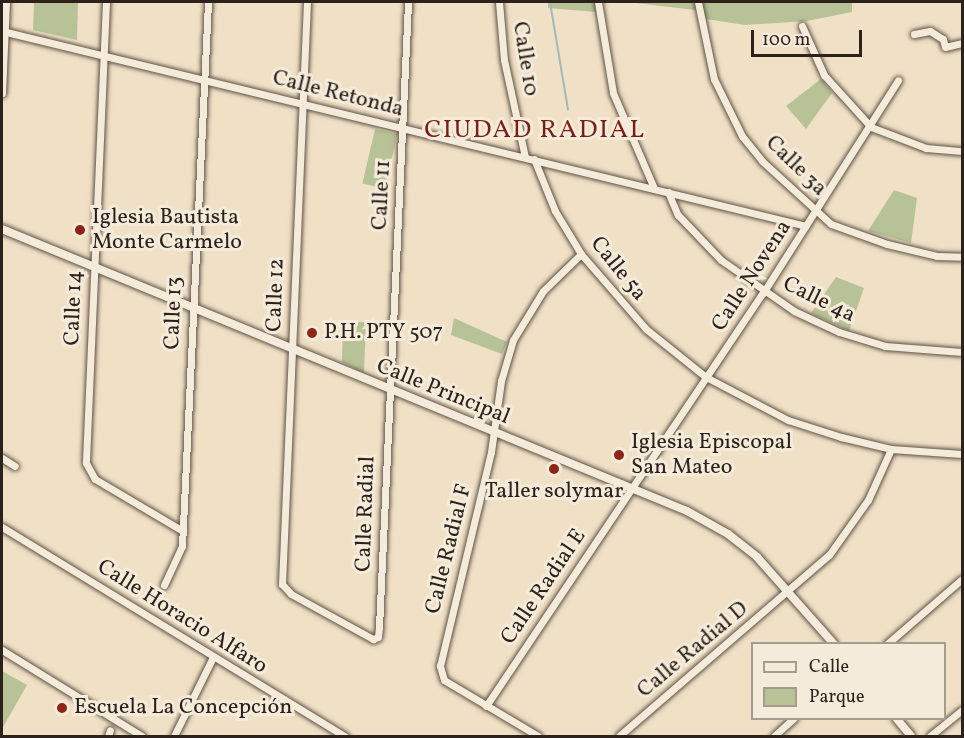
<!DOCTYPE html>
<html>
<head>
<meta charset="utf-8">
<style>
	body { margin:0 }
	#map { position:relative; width:964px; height:738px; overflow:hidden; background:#f0e0c6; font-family:Vollkorn,serif }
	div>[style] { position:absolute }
	.green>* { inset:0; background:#b7c397; transform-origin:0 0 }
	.stream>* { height:2px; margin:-1px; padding:0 1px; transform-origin:1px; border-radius:1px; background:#a0bac0 }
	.roads { filter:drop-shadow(0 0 2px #5e5246) drop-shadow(0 0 2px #5e5246) }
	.minor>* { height:7px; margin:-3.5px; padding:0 3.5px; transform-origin:3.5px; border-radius:3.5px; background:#f5ebda }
	.tertiary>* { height:8px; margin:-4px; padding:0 4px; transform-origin:4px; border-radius:4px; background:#f5ebda }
	.dots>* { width:16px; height:16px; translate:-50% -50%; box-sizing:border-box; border:3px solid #f5ebda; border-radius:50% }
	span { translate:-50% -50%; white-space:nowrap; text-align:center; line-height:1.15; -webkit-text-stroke:6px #f5ebda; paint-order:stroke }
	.street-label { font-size:22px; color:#2d221b }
	.poi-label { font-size:22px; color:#2d221b }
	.left { translate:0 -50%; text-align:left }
	.quarter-label { font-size:26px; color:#7a1f14; letter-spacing:1.5px }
	.frame { position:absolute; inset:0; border:3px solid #2d221b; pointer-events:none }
	.legend { position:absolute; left:751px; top:642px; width:195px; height:78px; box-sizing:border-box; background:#f5ebda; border:2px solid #a59b8e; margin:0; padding:8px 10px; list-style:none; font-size:18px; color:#2d221b }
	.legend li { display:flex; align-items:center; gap:12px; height:30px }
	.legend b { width:30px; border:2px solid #a59b8e }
	.scale { position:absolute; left:751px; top:30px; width:111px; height:27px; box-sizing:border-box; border:3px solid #2d221b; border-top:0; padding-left:8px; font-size:18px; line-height:21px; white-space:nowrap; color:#2d221b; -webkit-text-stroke:4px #f5ebda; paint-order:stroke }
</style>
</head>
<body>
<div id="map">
	<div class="green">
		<div style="clip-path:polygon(34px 2px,78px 2px,77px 40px,33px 30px)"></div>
		<div style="clip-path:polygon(548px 2px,596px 2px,596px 12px,548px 8px)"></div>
		<div style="clip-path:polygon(627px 2px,852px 2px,852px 12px,807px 21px,745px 25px,706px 19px,695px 10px)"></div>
		<div style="clip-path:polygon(821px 79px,832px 93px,806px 129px,786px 106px)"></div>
		<div style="left:375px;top:129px;width:23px;height:56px;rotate:13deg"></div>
		<div style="clip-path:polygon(894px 190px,917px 198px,911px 243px,868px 231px)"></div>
		<div style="clip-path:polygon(836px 277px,864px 288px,849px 331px,811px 313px)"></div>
		<div style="clip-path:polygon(454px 318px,507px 342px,502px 354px,451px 335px)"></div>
		<div style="clip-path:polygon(343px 322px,366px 322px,364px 373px,342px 362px)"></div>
		<div style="clip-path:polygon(2px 671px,27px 685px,2px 729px)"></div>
	</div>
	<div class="stream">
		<div style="left:550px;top:2px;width:109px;rotate:80.5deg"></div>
	</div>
	<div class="roads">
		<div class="minor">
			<div style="left:106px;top:2px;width:461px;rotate:92.5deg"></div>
			<div style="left:86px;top:463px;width:18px;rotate:61deg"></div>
			<div style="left:95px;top:479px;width:102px;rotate:30.6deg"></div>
			<div style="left:307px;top:2px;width:583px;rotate:92.46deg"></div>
			<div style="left:282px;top:584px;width:13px;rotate:48deg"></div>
			<div style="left:291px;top:594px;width:94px;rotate:28.8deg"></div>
			<div style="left:373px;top:639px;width:5px;rotate:-22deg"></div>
			<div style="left:378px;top:637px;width:10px;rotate:-84deg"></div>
			<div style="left:379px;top:627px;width:626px;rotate:-87.34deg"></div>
			<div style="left:499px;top:2px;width:58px;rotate:85.1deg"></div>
			<div style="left:504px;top:60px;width:99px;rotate:77.8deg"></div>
			<div style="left:598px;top:2px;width:92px;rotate:80.6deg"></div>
			<div style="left:613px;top:93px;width:103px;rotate:66.7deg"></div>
			<div style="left:698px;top:2px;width:79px;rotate:78.3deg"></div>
			<div style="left:714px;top:79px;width:64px;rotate:63.8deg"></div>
			<div style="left:742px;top:136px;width:32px;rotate:51deg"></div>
			<div style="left:762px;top:161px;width:93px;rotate:42.4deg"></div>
			<div style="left:831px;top:224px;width:59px;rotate:19.7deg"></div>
			<div style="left:887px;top:244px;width:51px;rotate:13.5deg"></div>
			<div style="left:937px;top:256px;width:25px;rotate:2deg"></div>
			<div style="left:802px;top:26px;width:54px;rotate:65.8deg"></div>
			<div style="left:824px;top:75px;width:70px;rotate:47.9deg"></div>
			<div style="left:871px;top:127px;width:59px;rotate:20.9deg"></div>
			<div style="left:926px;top:148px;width:36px;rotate:5deg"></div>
			<div style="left:2px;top:31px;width:827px;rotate:13.63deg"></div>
			<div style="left:914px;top:34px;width:16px;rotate:-11deg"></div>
			<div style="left:930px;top:31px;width:15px;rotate:32deg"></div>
			<div style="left:943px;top:39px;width:8px;rotate:76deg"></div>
			<div style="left:945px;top:47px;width:17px;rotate:-13deg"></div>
			<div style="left:2px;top:93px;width:91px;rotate:-87.5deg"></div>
			<div style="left:534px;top:159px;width:56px;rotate:68deg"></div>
			<div style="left:555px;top:211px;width:50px;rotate:58.8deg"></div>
			<div style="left:581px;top:254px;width:99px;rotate:49.1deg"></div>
			<div style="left:646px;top:329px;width:77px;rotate:38.7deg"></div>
			<div style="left:706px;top:377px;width:93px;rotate:27.7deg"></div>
			<div style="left:788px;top:420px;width:56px;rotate:17.8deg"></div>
			<div style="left:841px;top:437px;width:51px;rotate:13.5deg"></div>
			<div style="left:891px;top:449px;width:71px;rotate:4deg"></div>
			<div style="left:668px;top:192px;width:25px;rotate:67deg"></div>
			<div style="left:678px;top:215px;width:62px;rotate:46.3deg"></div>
			<div style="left:721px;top:260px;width:89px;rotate:34.9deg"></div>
			<div style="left:794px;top:311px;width:50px;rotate:25deg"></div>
			<div style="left:839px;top:332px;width:48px;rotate:16.9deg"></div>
			<div style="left:885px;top:346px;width:77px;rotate:4.5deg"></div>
			<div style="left:2px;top:458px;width:15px;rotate:32deg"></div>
			<div style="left:2px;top:527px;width:402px;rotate:31.4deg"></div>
			<div style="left:164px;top:585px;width:43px;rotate:-65.2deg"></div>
			<div style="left:182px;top:546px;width:545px;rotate:-87.26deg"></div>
			<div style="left:887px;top:644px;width:99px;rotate:-40.9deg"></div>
			<div style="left:2px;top:650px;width:164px;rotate:31.6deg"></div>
			<div style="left:486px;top:706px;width:497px;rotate:-56.2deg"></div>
			<div style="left:763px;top:293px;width:252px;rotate:-57.6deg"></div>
			<div style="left:108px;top:736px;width:6px;rotate:-72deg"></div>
			<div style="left:174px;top:736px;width:88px;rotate:-63.7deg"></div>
			<div style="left:538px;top:736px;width:109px;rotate:-149.2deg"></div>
			<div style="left:444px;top:680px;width:15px;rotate:-106deg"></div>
			<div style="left:440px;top:666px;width:220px;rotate:-76.6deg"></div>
			<div style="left:491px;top:452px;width:72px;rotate:-82deg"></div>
			<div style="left:501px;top:381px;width:43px;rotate:-73.7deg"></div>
			<div style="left:513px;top:340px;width:57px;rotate:-58.5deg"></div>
			<div style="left:543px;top:291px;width:53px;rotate:-44.2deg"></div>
			<div style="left:619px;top:736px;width:277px;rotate:-40.8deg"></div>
			<div style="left:829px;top:555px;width:67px;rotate:-54.7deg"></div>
			<div style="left:868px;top:500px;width:56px;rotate:-65.7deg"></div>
			<div style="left:774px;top:736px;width:27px;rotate:-42deg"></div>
			<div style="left:930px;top:736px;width:41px;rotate:-39.1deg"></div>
		</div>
		<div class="tertiary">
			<div style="left:2px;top:229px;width:741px;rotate:22.38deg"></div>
			<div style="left:687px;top:511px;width:47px;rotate:29.3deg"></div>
			<div style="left:728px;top:534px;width:37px;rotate:38deg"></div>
			<div style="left:757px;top:557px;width:116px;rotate:48.5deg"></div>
			<div style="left:896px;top:718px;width:23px;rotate:50deg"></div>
		</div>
	</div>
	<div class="dots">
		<div style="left:80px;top:230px;background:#8f2418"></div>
		<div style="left:312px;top:333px;background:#8f2418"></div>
		<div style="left:619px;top:455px;background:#8f2418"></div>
		<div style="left:554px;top:469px;background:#8f2418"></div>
		<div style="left:62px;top:708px;background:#8f2418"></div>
	</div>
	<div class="street-label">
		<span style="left:525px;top:59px;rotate:81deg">Calle 10</span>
		<span style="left:338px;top:94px;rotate:14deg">Calle Retonda</span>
		<span style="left:796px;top:166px;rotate:44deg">Calle 3a</span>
		<span style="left:382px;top:195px;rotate:-87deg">Calle 11</span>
		<span style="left:618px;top:269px;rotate:51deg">Calle 5a</span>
		<span style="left:752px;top:276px;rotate:-57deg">Calle Novena</span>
		<span style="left:276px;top:295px;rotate:-88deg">Calle 12</span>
		<span style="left:819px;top:300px;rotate:26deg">Calle 4a</span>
		<span style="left:74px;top:308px;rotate:-88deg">Calle 14</span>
		<span style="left:174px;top:313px;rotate:-88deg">Calle 13</span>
		<span style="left:443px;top:392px;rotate:22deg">Calle Principal</span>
		<span style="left:366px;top:514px;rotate:-88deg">Calle Radial</span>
		<span style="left:449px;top:549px;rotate:-76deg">Calle Radial F</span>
		<span style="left:544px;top:587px;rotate:-56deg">Calle Radial E</span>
		<span style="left:182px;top:617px;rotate:32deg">Calle Horacio Alfaro</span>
		<span style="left:693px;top:650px;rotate:-40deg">Calle Radial D</span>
	</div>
	<div class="poi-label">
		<span class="left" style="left:92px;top:230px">Iglesia Bautista<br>Monte Carmelo</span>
		<span class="left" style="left:324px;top:333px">P.H. PTY 507</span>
		<span class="left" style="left:631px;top:455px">Iglesia Episcopal<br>San Mateo</span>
		<span style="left:554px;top:492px">Taller solymar</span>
		<span class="left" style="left:74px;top:708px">Escuela La Concepción</span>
	</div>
	<div class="quarter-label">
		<span style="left:535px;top:131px">CIUDAD RADIAL</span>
	</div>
	<div class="frame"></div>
	<ul class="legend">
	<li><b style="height:8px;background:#f5ebda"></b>Calle</li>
	<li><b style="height:16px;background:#b7c397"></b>Parque</li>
	</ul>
	<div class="scale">100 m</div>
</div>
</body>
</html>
